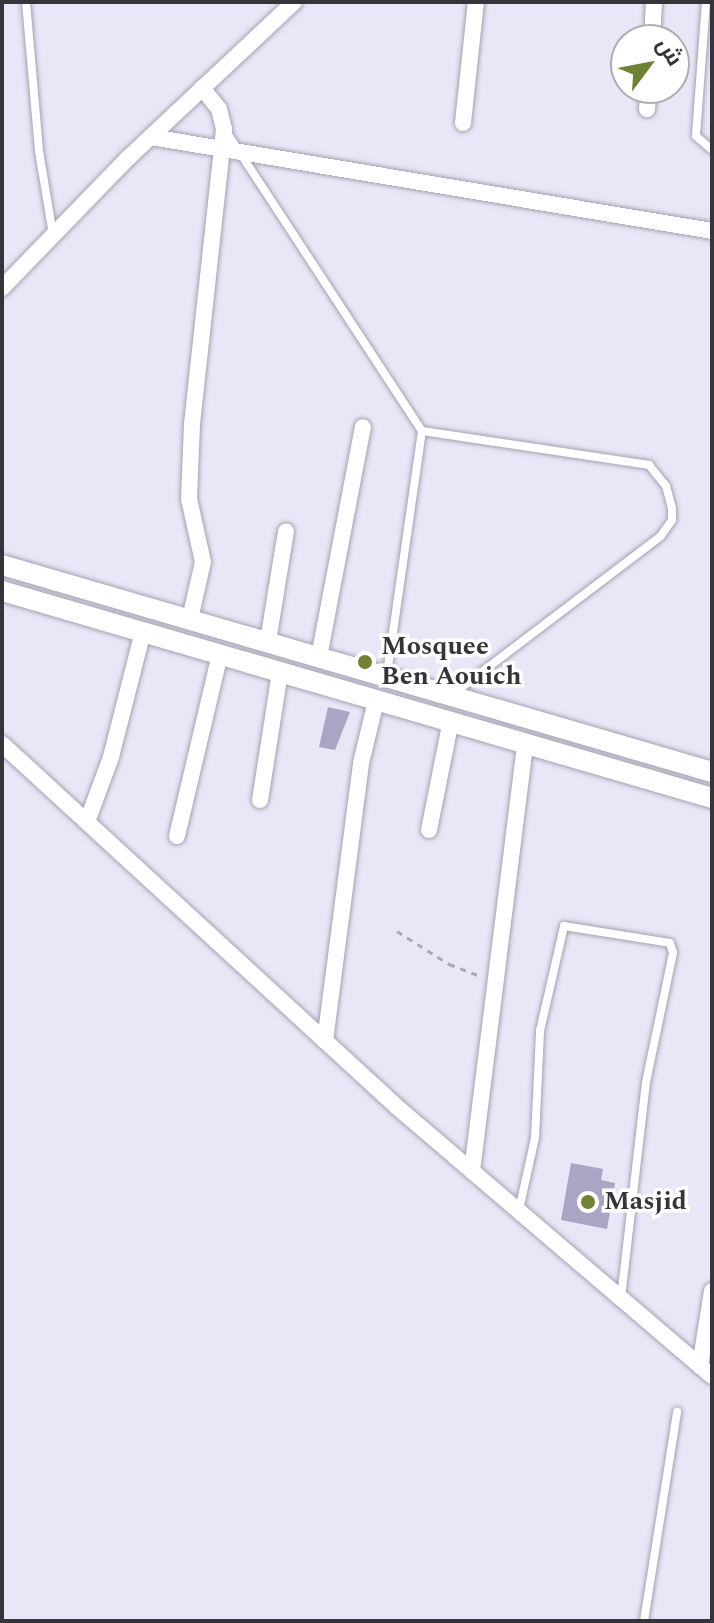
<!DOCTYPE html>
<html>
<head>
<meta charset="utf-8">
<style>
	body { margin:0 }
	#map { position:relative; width:714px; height:1623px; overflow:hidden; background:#e8e6f7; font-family:Spectral,Cairo,serif }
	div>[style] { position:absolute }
	.building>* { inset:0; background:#a8a6c4 }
	.path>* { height:3px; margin-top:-1.5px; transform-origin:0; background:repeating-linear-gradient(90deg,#abaab7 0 6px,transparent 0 12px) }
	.roads { filter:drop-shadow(0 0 2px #a3a2b1) drop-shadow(0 0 2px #a3a2b1) }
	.service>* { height:8px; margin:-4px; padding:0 4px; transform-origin:4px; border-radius:4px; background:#fff }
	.minor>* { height:16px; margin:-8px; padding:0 8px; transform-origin:8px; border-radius:8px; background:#fff }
	.tertiary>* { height:20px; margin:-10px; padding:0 10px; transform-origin:10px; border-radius:10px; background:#fff }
	.dots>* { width:22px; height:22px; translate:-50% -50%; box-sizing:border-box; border:4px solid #fff; border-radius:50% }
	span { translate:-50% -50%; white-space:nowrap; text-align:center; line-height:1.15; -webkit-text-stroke:7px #fff; paint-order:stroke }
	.poi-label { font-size:26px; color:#34343a; font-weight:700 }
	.left { translate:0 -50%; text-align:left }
	.frame { position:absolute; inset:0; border:4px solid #34343a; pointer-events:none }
	.north { position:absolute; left:610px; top:24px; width:80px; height:80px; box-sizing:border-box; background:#fff; border:2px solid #aeaeb0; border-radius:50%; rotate:58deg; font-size:22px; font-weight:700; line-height:32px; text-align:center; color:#34343a }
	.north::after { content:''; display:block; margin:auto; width:28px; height:36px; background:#6f8233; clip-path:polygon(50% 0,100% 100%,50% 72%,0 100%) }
</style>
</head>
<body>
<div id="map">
	<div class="building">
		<div style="clip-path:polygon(328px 707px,350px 712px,335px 750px,319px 747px)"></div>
		<div style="clip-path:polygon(571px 1163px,603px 1169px,601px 1180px,615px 1183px,607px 1229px,561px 1220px)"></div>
	</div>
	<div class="path">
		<div style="left:397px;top:931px;width:62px;rotate:32.4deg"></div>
		<div style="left:449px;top:964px;width:34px;rotate:21deg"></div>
	</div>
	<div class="roads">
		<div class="service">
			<div style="left:26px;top:2px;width:150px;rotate:85deg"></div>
			<div style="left:39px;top:151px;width:85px;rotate:80.5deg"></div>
			<div style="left:706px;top:2px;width:134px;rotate:94.3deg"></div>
			<div style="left:696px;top:136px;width:21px;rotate:41deg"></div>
			<div style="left:227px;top:133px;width:356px;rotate:56.8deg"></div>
			<div style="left:422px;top:431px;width:246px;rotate:98.2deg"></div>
			<div style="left:422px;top:431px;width:230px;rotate:8.5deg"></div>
			<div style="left:649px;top:465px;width:27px;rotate:51deg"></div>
			<div style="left:666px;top:486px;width:23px;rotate:75deg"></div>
			<div style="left:672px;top:508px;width:12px;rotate:90deg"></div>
			<div style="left:672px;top:520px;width:19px;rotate:125deg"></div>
			<div style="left:661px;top:536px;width:260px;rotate:142.8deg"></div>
			<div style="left:519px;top:1210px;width:74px;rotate:-77.5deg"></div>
			<div style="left:535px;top:1138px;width:107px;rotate:-87.3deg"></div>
			<div style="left:540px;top:1031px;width:108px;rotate:-77.1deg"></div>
			<div style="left:564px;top:926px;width:107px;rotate:9.1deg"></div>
			<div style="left:670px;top:943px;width:10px;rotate:73deg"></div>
			<div style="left:673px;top:953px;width:132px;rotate:101.8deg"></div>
			<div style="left:646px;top:1082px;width:216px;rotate:96.6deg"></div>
			<div style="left:644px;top:1621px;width:212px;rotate:-81deg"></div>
		</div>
		<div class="minor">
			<div style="left:652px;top:40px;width:38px;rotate:-87deg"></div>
			<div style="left:647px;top:109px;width:21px;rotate:-85deg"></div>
			<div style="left:463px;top:123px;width:122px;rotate:-83.9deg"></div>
			<div style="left:151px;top:137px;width:569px;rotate:9.51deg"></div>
			<div style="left:2px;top:288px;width:180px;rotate:-45.9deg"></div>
			<div style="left:127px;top:159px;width:229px;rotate:-43.2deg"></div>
			<div style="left:190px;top:619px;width:58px;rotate:-77.2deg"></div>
			<div style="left:203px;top:562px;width:65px;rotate:-102.5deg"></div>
			<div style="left:189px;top:499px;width:75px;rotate:-87.7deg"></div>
			<div style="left:192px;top:424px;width:297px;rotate:-83.8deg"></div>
			<div style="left:224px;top:129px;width:21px;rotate:-104deg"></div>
			<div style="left:219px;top:109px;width:27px;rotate:-129deg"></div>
			<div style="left:268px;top:641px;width:111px;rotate:-80.7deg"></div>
			<div style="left:319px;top:657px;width:234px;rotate:-79.2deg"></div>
			<div style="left:2px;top:744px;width:536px;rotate:42.58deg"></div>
			<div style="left:397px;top:1107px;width:414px;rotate:40.5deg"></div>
			<div style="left:260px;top:800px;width:130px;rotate:-81.1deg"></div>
			<div style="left:87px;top:822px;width:69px;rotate:-69.7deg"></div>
			<div style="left:111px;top:757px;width:130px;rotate:-75.7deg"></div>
			<div style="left:429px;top:830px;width:107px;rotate:-78.7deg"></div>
			<div style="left:177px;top:836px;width:187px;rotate:-76.7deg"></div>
			<div style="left:325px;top:1041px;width:280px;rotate:-82.6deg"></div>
			<div style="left:361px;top:763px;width:64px;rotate:-76.4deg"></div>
			<div style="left:472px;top:1171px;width:428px;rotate:-82.9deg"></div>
			<div style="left:700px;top:1366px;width:76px;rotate:-80.9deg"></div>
		</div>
		<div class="tertiary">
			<div style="left:2px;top:565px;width:740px;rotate:16.25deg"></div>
			<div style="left:2px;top:591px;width:740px;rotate:16.25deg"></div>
		</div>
	</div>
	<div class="dots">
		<div style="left:365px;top:662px;background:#6f8233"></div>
		<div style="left:588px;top:1202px;background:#6f8233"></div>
	</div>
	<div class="poi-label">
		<span class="left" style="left:381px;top:662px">Mosquee<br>Ben Aouich</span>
		<span class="left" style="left:604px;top:1202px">Masjid</span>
	</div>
	<div class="frame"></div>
	<div class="north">ش</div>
</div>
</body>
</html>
